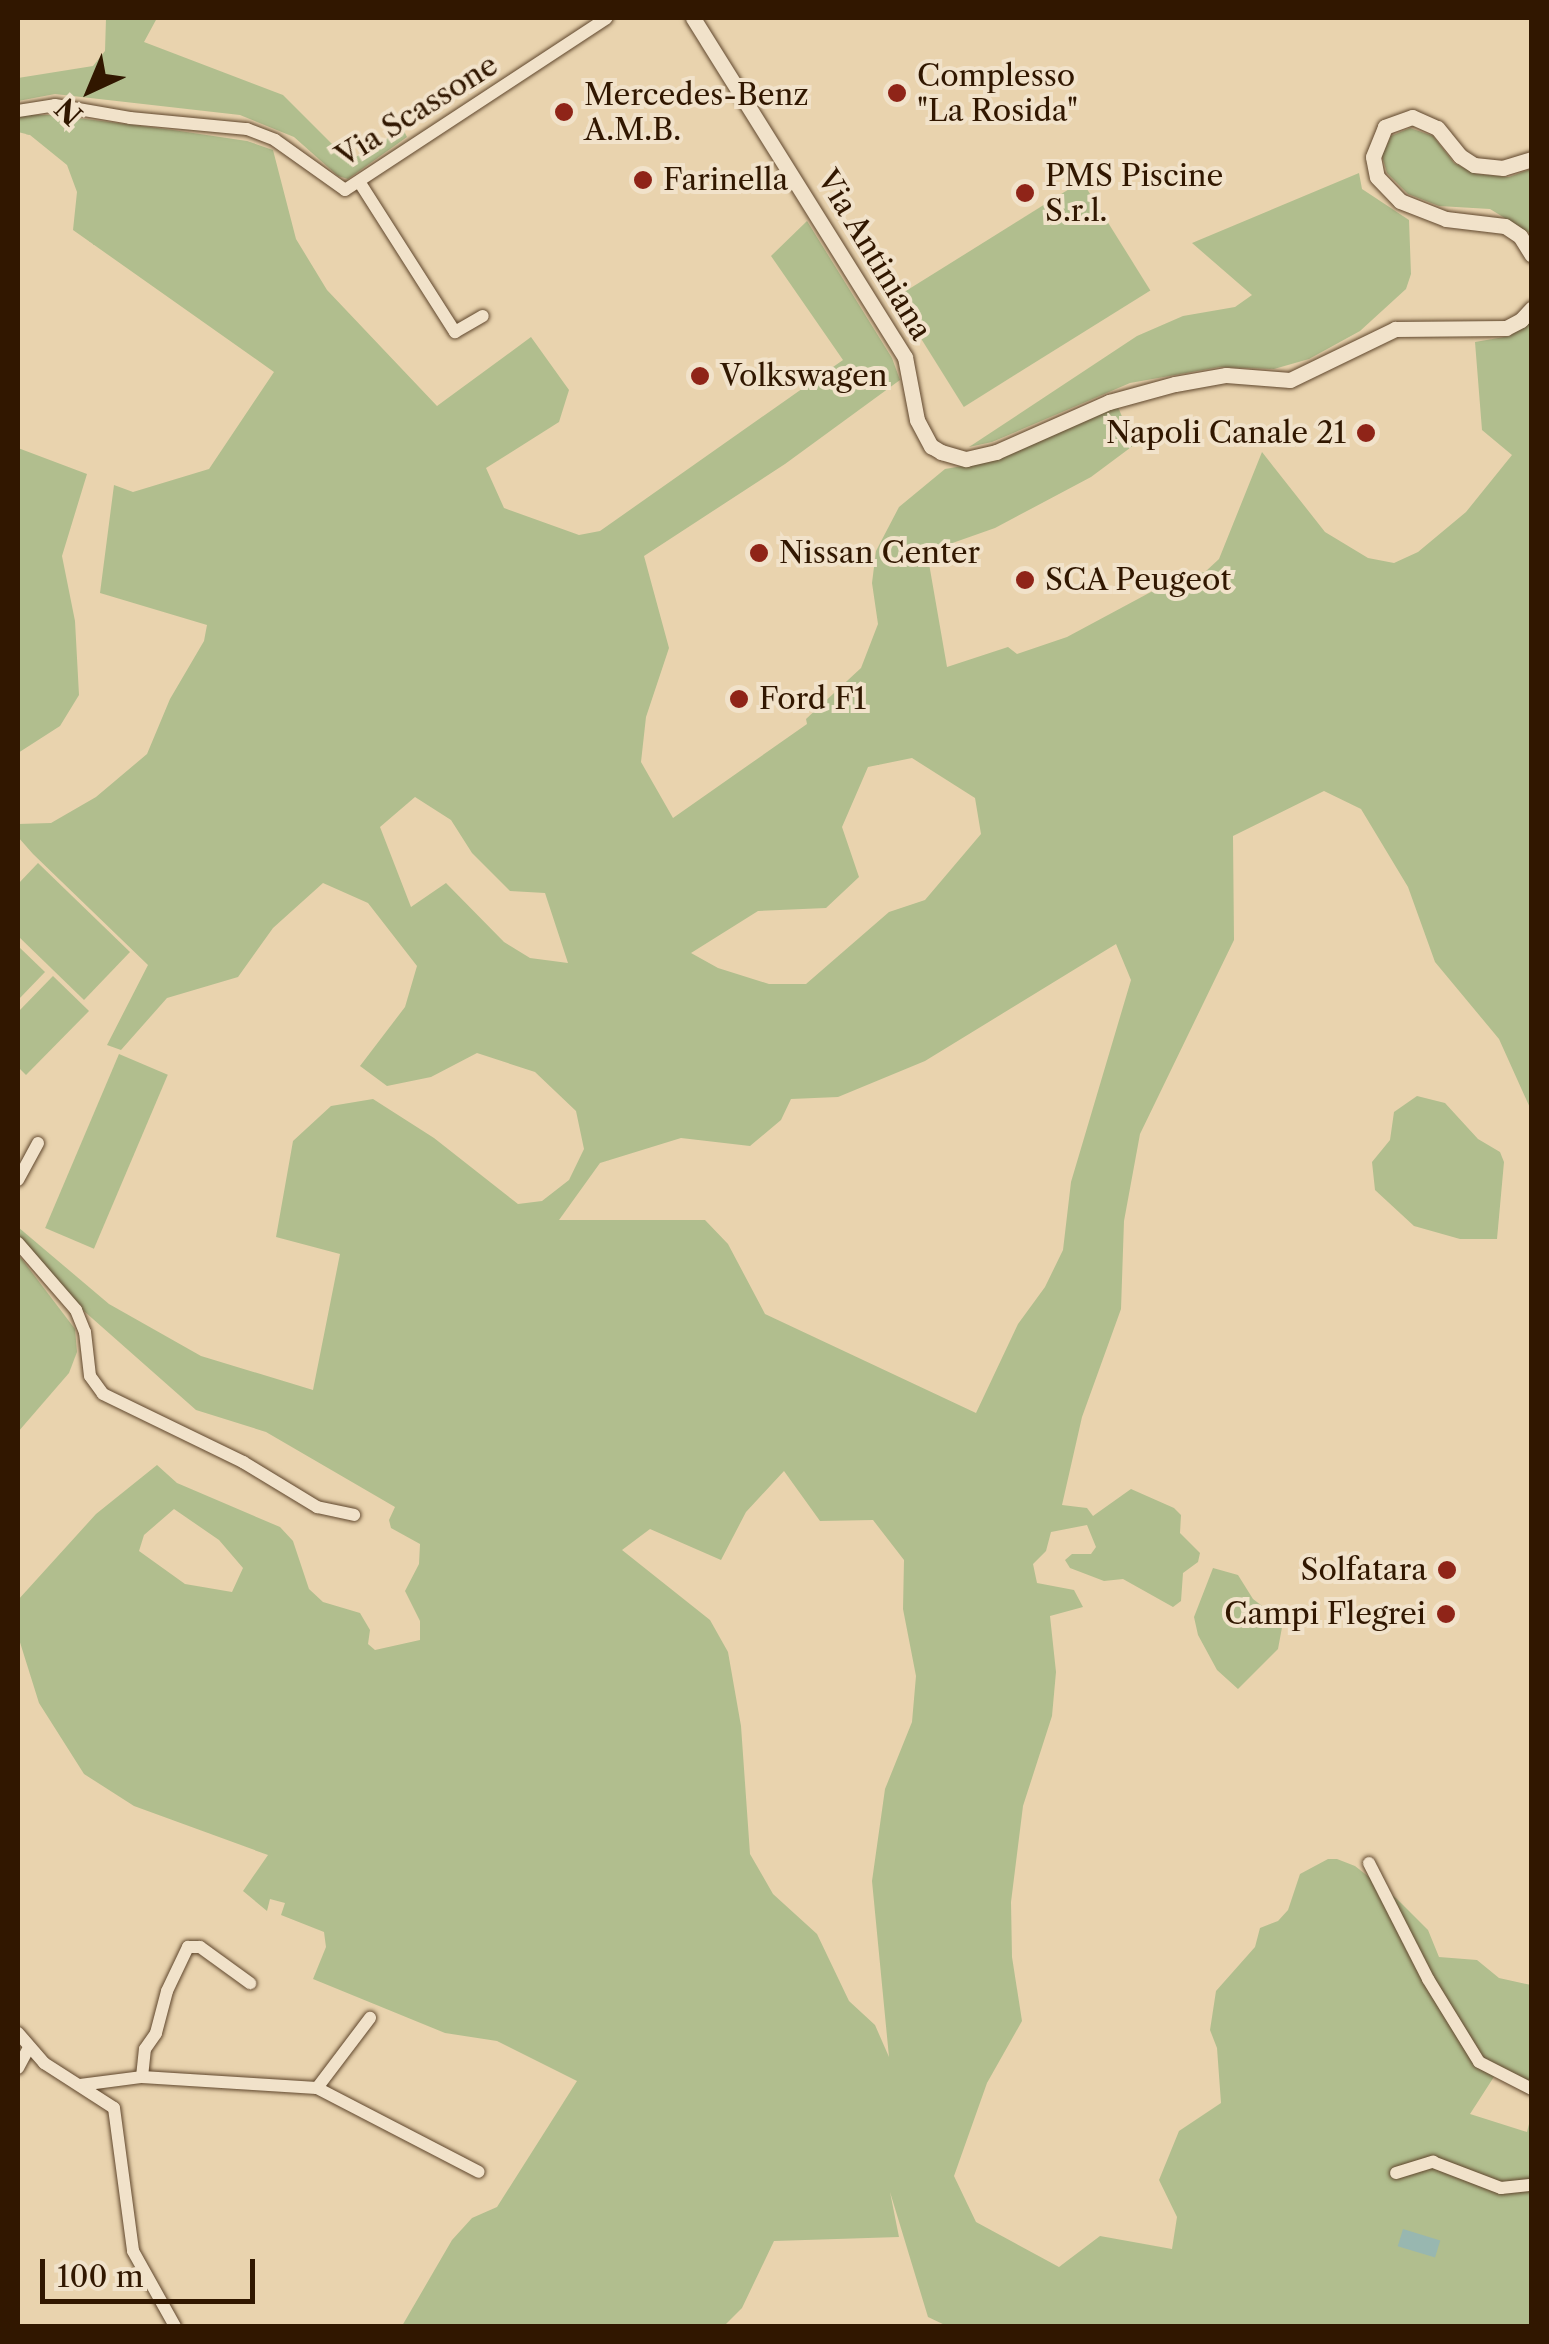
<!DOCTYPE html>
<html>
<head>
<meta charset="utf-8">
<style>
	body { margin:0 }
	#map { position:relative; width:1549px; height:2344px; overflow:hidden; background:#e9d3ae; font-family:"Libre Caslon Text",serif }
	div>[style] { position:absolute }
	.green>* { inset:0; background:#b1be8e; transform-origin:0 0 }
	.water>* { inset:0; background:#98b7b0; transform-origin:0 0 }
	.roads { filter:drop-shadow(0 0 2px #5f462c) drop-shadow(0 0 2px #5f462c) }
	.minor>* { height:12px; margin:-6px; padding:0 6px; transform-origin:6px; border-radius:6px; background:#f1e2ca }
	.tertiary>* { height:15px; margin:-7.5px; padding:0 7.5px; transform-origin:7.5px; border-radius:7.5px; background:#f1e2ca }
	.dots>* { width:28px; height:28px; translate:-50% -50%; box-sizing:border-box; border:5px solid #f1e2ca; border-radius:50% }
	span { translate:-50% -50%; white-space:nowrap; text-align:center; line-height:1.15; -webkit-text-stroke:8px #f1e2ca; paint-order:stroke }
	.poi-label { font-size:30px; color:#311700 }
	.left { translate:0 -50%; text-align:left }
	.right { translate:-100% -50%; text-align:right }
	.street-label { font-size:30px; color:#311700 }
	.frame { position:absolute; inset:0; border:20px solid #311700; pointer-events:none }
	.north { position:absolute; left:40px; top:40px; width:100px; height:100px; -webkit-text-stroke:8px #f1e2ca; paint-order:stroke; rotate:224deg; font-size:28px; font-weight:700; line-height:40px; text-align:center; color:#311700 }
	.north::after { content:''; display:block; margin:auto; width:35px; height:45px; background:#311700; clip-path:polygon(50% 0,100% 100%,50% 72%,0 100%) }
	.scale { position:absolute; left:40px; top:2259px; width:215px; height:45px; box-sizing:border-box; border:5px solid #311700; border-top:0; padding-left:12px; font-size:30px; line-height:35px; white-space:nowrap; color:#311700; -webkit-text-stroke:8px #f1e2ca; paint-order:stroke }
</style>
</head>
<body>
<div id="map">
	<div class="green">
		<div style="clip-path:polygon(106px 18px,157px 18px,144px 42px,283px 95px,349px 161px,403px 129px,407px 137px,348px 179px,338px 176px,294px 137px,240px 115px,55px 94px,18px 101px,18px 78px,93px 66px,105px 51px)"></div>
		<div style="clip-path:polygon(evenodd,18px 115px,54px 115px,173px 130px,247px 141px,273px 150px,296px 239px,327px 290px,437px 406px,531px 337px,569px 390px,559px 422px,486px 468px,504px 508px,579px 535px,600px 531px,843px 360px,771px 256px,807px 221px,892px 358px,900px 380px,785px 464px,644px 556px,669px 648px,646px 717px,641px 762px,673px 818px,807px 724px,806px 719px,861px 668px,878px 624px,872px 583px,876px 551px,899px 507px,945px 469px,968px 465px,1118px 407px,1134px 445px,1091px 477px,995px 528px,927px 552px,947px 667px,1008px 647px,1017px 654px,1067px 637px,1177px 578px,1205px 572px,1219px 559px,1262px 452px,1325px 532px,1368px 558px,1394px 563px,1418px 552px,1466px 512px,1512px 455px,1482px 430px,1475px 342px,1510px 336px,1531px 320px,1531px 1110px,1499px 1039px,1435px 962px,1408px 887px,1361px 809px,1324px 791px,1233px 836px,1234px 940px,1140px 1134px,1124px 1221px,1121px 1309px,1082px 1417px,1062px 1505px,1087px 1508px,1093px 1516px,1131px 1489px,1174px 1508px,1181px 1515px,1180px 1533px,1200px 1553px,1198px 1562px,1183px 1573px,1181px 1601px,1173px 1607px,1123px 1579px,1104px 1581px,1070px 1568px,1065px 1560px,1072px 1554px,1091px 1554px,1096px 1547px,1087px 1525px,1051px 1532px,1046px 1551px,1033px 1564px,1037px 1583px,1074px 1590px,1083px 1607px,1050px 1616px,1056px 1672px,1052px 1716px,1023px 1806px,1011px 1902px,1012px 1957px,1022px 2021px,987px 2083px,954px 2176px,976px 2222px,1059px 2267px,1100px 2236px,1172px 2249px,1177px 2217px,1159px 2180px,1179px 2131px,1221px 2103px,1217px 2048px,1210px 2030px,1216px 1991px,1255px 1947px,1260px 1928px,1278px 1921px,1288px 1910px,1300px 1874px,1328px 1859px,1337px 1859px,1355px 1866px,1397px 1899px,1428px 1930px,1439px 1957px,1477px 1960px,1499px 1978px,1531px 1985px,1531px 2084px,1499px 2069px,1470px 2114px,1527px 2132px,1531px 2116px,1531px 2326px,947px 2326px,928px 2317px,890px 2192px,899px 2237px,774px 2241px,742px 2308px,724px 2326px,402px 2326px,452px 2240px,472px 2218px,497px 2207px,577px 2081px,497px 2041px,445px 2033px,313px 1979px,326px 1947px,324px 1932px,281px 1915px,285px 1903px,270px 1899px,267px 1911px,243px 1891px,268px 1855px,134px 1806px,84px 1774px,39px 1703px,18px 1636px,18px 1600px,96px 1514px,157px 1465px,177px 1483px,280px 1527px,293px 1541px,309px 1589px,323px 1602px,360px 1613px,370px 1630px,368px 1644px,375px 1650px,420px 1640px,420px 1621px,405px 1591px,419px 1564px,420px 1544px,391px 1528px,389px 1520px,395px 1507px,266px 1432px,196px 1410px,76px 1304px,18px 1237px,18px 1227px,109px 1304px,201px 1356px,313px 1390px,340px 1254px,276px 1237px,293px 1141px,331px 1106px,373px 1099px,434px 1138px,518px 1204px,542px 1201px,569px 1180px,584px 1149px,576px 1111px,535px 1072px,477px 1053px,431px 1077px,387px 1086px,360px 1066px,405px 1007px,417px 966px,368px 903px,323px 883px,273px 928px,238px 977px,167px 998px,121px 1050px,107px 1045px,148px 965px,33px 854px,18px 837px,18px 824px,51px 823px,96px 797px,147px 754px,170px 699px,204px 641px,207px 625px,100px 593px,114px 485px,133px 492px,209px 469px,274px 372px,73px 230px,77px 192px,67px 165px,30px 135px,18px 132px,18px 115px,912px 758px,975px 798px,981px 834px,925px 900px,889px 912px,806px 984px,769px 984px,718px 968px,691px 953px,758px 911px,826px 908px,859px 877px,842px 827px,868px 767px,912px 758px,18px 115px,415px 797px,451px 820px,472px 853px,510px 891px,545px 893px,568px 963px,530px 958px,504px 942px,446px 883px,411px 907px,380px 827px,415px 797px,18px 115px,1116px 944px,1131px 980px,1071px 1182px,1063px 1250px,1045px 1287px,1018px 1324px,976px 1413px,765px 1314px,728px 1244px,705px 1220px,559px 1220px,600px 1163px,681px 1138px,750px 1146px,781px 1120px,791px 1099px,838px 1097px,925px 1061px,1116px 944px,18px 115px,784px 1471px,820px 1521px,873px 1520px,904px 1560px,903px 1609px,916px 1676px,912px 1722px,885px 1789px,872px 1881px,889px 2057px,875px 2025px,849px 2001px,817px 1934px,773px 1894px,750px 1854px,741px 1726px,728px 1652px,710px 1620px,622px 1550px,650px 1529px,721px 1560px,746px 1512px,784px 1471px,18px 115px,174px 1509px,219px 1540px,243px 1568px,232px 1592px,185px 1584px,139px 1551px,144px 1535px,174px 1509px)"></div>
		<div style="clip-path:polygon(1410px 128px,1433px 136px,1454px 163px,1476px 174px,1509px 177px,1531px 169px,1531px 234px,1490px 209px,1439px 206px,1408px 194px,1387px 173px,1382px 156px,1391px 136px)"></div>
		<div style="clip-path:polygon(1359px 173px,1362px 189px,1409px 220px,1411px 274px,1406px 289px,1360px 331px,1309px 359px,1274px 369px,1220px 367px,1130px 383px,992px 442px,969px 447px,1137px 336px,1183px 316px,1235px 307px,1252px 295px,1192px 243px)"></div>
		<div style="left:1082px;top:181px;width:129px;height:220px;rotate:58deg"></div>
		<div style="clip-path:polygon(18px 448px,87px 474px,62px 556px,75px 621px,79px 695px,60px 726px,18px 753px)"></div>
		<div style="clip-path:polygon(38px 863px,130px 952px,84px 1000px,18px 936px,18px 884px)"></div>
		<div style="clip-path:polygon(18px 946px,45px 972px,18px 1000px)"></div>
		<div style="clip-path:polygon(53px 976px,89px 1011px,26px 1075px,18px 1067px,18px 1012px)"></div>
		<div style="left:119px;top:1054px;width:53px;height:189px;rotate:23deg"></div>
		<div style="clip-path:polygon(1417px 1096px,1445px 1103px,1478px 1139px,1500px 1152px,1504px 1162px,1497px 1239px,1460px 1239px,1414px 1226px,1375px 1190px,1372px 1162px,1390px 1140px,1394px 1112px)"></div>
		<div style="clip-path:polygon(18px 1254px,75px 1329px,77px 1352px,69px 1373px,18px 1432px)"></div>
		<div style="clip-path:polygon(1213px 1568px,1238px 1575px,1253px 1599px,1283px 1622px,1278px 1649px,1238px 1689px,1217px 1670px,1198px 1635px,1194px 1617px)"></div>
	</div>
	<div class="water">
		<div style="left:1403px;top:2229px;width:39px;height:18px;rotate:17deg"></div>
	</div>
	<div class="roads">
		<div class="minor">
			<div style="left:18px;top:111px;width:37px;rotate:-9deg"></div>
			<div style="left:55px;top:105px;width:76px;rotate:9.8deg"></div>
			<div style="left:130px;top:118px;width:118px;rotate:5.4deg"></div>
			<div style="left:247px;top:129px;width:30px;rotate:21deg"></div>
			<div style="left:275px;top:140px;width:86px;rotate:35.5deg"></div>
			<div style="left:345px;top:190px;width:313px;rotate:-33.3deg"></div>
			<div style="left:360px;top:183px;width:177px;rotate:57.5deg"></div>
			<div style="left:455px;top:332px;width:32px;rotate:-30deg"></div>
			<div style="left:18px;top:1180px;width:42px;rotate:-61.6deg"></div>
			<div style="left:18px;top:1243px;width:89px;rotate:49.1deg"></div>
			<div style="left:76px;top:1310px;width:24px;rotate:68deg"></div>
			<div style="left:85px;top:1332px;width:44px;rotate:83.5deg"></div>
			<div style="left:90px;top:1376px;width:22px;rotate:54deg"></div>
			<div style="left:103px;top:1394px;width:156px;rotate:25.9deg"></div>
			<div style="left:243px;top:1462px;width:87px;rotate:31.3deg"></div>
			<div style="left:317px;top:1507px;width:38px;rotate:12deg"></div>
			<div style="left:1369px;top:1863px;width:130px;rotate:63deg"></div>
			<div style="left:1428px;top:1979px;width:97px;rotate:58.4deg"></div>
			<div style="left:1479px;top:2062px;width:59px;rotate:27deg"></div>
			<div style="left:18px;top:2033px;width:40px;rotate:49deg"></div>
			<div style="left:44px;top:2063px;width:83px;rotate:32.7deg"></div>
			<div style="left:114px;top:2108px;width:144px;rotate:82.4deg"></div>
			<div style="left:133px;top:2251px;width:86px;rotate:60.8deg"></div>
			<div style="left:18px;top:2068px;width:21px;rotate:-62deg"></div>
			<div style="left:142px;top:2077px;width:28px;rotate:-84deg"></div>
			<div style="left:145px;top:2049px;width:19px;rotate:-55deg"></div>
			<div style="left:156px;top:2033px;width:43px;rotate:-75.3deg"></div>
			<div style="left:167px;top:1991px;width:49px;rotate:-64.5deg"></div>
			<div style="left:188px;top:1947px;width:12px"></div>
			<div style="left:200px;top:1947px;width:62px;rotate:35.8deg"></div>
			<div style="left:80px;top:2085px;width:63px;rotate:-7.4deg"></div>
			<div style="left:142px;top:2077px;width:175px;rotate:3.6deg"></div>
			<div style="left:317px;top:2088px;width:182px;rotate:27.4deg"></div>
			<div style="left:317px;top:2088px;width:88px;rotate:-52.9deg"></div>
			<div style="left:1396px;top:2173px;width:39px;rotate:-17deg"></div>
			<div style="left:1433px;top:2162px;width:73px;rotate:20.9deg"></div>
			<div style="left:1501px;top:2188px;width:31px;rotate:-6deg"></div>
		</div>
		<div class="tertiary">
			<div style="left:693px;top:18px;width:400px;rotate:58deg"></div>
			<div style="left:905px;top:357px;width:64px;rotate:79.2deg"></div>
			<div style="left:917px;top:420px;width:30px;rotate:62deg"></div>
			<div style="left:931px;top:446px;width:12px;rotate:31deg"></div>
			<div style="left:941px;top:452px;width:26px;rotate:16deg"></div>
			<div style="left:966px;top:459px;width:31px;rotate:-13deg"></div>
			<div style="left:996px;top:452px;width:124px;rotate:-23.9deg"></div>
			<div style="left:1109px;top:402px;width:68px;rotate:-15.3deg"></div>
			<div style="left:1175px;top:384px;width:52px;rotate:-10deg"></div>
			<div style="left:1226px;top:375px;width:64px;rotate:4.5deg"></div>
			<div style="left:1290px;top:380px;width:117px;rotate:-25.9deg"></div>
			<div style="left:1395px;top:329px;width:111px;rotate:-0.5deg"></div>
			<div style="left:1506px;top:328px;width:17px;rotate:-28deg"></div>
			<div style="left:1521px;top:320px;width:16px;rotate:-47deg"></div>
			<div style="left:1532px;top:159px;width:30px;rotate:163deg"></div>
			<div style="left:1503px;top:168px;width:29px;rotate:-174deg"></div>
			<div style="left:1474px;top:165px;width:17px;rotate:-147deg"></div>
			<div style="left:1460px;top:156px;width:36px;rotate:-129deg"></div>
			<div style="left:1437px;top:128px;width:27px;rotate:-156deg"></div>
			<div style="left:1412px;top:117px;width:29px;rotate:160deg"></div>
			<div style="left:1385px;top:127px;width:32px;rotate:112deg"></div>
			<div style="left:1373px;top:157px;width:20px;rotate:79deg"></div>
			<div style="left:1377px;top:177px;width:33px;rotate:46deg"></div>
			<div style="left:1400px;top:201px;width:49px;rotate:21.4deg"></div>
			<div style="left:1446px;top:219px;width:59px;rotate:6.8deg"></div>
			<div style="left:1505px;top:226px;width:18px;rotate:34deg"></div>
			<div style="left:1520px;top:236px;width:22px;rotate:58deg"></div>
		</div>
	</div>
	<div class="dots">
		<div style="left:897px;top:93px;background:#8f2418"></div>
		<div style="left:564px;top:112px;background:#8f2418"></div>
		<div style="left:643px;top:180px;background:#8f2418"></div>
		<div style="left:1025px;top:193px;background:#8f2418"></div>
		<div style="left:700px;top:376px;background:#8f2418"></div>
		<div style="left:1366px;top:433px;background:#8f2418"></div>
		<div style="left:759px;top:553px;background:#8f2418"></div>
		<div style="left:1025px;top:580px;background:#8f2418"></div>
		<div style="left:739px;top:699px;background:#8f2418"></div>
		<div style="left:1447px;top:1570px;background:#8f2418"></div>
		<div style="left:1446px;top:1614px;background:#8f2418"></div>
	</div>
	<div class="poi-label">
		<span class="left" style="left:917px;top:93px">Complesso<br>"La Rosida"</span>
		<span class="left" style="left:584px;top:112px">Mercedes-Benz<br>A.M.B.</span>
		<span class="left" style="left:1045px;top:193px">PMS Piscine<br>S.r.l.</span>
		<span class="left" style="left:663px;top:180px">Farinella</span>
		<span class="left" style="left:720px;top:376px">Volkswagen</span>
		<span class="right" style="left:1346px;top:433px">Napoli Canale 21</span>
		<span class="left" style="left:779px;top:553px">Nissan Center</span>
		<span class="left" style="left:1045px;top:580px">SCA Peugeot</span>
		<span class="left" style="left:759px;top:699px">Ford F1</span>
		<span class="right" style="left:1427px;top:1570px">Solfatara</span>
		<span class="right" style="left:1426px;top:1614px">Campi Flegrei</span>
	</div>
	<div class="street-label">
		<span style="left:417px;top:111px;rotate:-32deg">Via Scassone</span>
		<span style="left:874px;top:255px;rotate:59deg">Via Antiniana</span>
	</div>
	<div class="frame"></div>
	<div class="north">N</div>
	<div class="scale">100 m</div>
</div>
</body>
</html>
